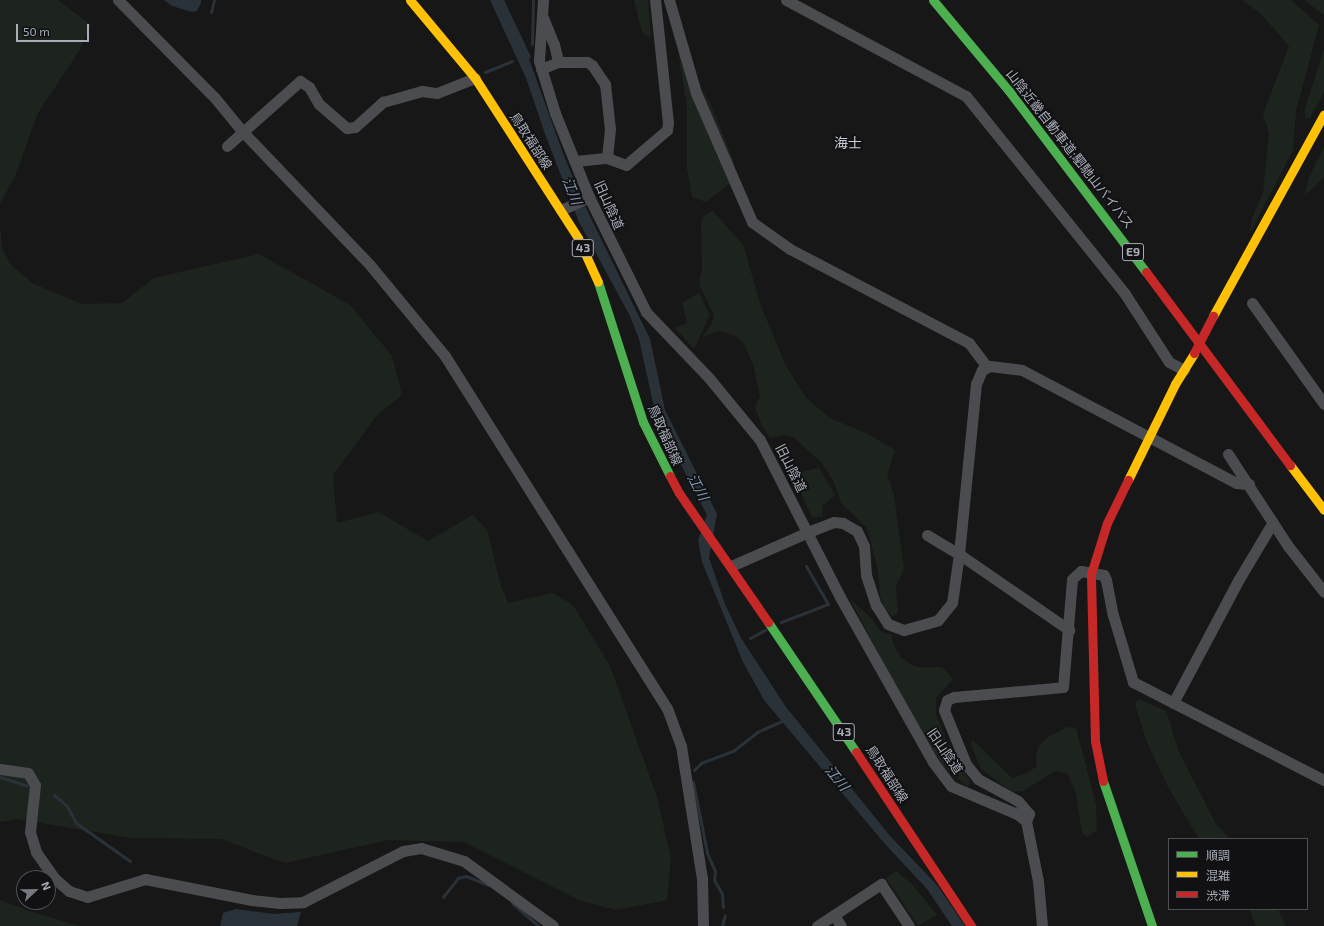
<!DOCTYPE html>
<html>
<head>
<meta charset="utf-8">
<style>
	body { margin:0 }
	#map { position:relative; width:1324px; height:926px; overflow:hidden; background:#171717; font-family:"Exo 2","Noto Sans JP",sans-serif }
	div>[style] { position:absolute }
	.green>* { inset:0; background:#1d241e }
	.water>* { inset:0; background:#2a3239 }
	.stream>* { height:3px; margin:-1.5px; padding:0 1.5px; transform-origin:1.5px; border-radius:1.5px; background:#2a3239 }
	.street>* { height:11px; margin:-5.5px; padding:0 5.5px; transform-origin:5.5px; border-radius:5.5px; background:#4b4c50 }
	.fast>* { height:9px; margin:-4.5px; padding:0 4.5px; transform-origin:4.5px; border-radius:4.5px; background:#4caf50 }
	.slow>* { height:9px; margin:-4.5px; padding:0 4.5px; transform-origin:4.5px; border-radius:4.5px; background:#ffc107 }
	.jam>* { height:9px; margin:-4.5px; padding:0 4.5px; transform-origin:4.5px; border-radius:4.5px; background:#c62828 }
	.jam-bridge>* { height:9px; margin:-4.5px; padding:0 4.5px; transform-origin:4.5px; border-radius:4.5px; background:#c62828 }
	span { translate:-50% -50%; white-space:nowrap; text-align:center; line-height:1.15; -webkit-text-stroke:3.5px #111113; paint-order:stroke }
	.shield-label span { padding:1px 3px; background:#111113; border:1px solid; border-radius:3px; -webkit-text-stroke-width:0 }
	.shield-label { font-size:12px; color:#a8adb8; font-weight:700 }
	.street-label { font-size:13px; color:#a8adb8 }
	.neighbourhood-label { font-size:14px; color:#c9ccd4 }
	.water-label { font-size:14px; color:#7f9bb3; font-style:italic }
	.legend { position:absolute; left:1168px; top:838px; width:140px; height:72px; box-sizing:border-box; background:#111113; border:1px solid #4d4f55; margin:0; padding:5px 7px; list-style:none; font-size:12px; color:#a8adb8 }
	.legend li { display:flex; align-items:center; gap:8px; height:20px }
	.legend b { width:20px; border:1px solid #4d4f55 }
	.north { position:absolute; left:16px; top:870px; width:40px; height:40px; box-sizing:border-box; background:#111113; border:1px solid #4d4f55; border-radius:50%; rotate:68deg; font-size:11px; font-weight:700; line-height:16px; text-align:center; color:#a8adb8 }
	.north::after { content:''; display:block; margin:auto; width:14px; height:18px; background:#757880; clip-path:polygon(50% 0,100% 100%,50% 72%,0 100%) }
	.scale { position:absolute; left:16px; top:24px; width:73px; height:18px; box-sizing:border-box; border:2px solid #a8adb8; border-top:0; padding-left:5px; font-size:12px; line-height:14px; white-space:nowrap; color:#a8adb8; -webkit-text-stroke:3px #111113; paint-order:stroke }
</style>
</head>
<body>
<div id="map">
	<div class="green">
		<div style="clip-path:polygon(0 0,58px 0,91px 25px,79px 51px,38px 113px,15px 176px,0 204px)"></div>
		<div style="clip-path:polygon(634px 0,648px 0,651px 38px,642px 32px)"></div>
		<div style="clip-path:polygon(1242px 0,1291px 0,1319px 25px,1296px 111px,1293px 150px,1249px 235px,1252px 218px,1263px 193px,1269px 133px,1263px 114px,1289px 46px,1261px 14px)"></div>
		<div style="clip-path:polygon(1304px 0,1324px 0,1324px 15px)"></div>
		<div style="clip-path:polygon(1324px 49px,1324px 92px,1310px 118px,1305px 118px,1305px 108px)"></div>
		<div style="clip-path:polygon(678px 50px,710px 103px,734px 162px,733px 181px,706px 202px,692px 197px,687px 169px,687px 106px)"></div>
		<div style="clip-path:polygon(1324px 147px,1324px 177px,1304px 196px,1310px 175px)"></div>
		<div style="clip-path:polygon(713px 211px,743px 245px,761px 306px,786px 366px,807px 399px,830px 418px,868px 434px,895px 450px,887px 475px,894px 495px,904px 569px,896px 586px,898px 612px,893px 617px,884px 608px,880px 596px,878px 570px,867px 528px,841px 503px,834px 482px,822px 463px,793px 437px,785px 435px,770px 438px,762px 426px,755px 407px,760px 397px,754px 367px,743px 342px,734px 335px,719px 331px,702px 337px,712px 323px,714px 315px,699px 284px,702px 270px,701px 222px,704px 216px)"></div>
		<div style="clip-path:polygon(0 226px,2px 248px,11px 265px,32px 283px,81px 304px,122px 303px,154px 278px,259px 254px,350px 305px,392px 356px,402px 395px,377px 415px,333px 475px,337px 523px,378px 512px,428px 541px,473px 515px,487px 530px,500px 583px,508px 603px,553px 593px,573px 605px,610px 666px,657px 797px,671px 859px,667px 900px,616px 910px,581px 901px,464px 842px,388px 840px,285px 863px,221px 839px,131px 838px,17px 819px,0 822px)"></div>
		<div style="clip-path:polygon(699px 293px,710px 315px,694px 349px,675px 328px,687px 323px,682px 303px)"></div>
		<div style="clip-path:polygon(819px 468px,835px 495px,822px 506px,823px 517px,812px 517px,792px 474px)"></div>
		<div style="clip-path:polygon(850px 599px,872px 619px,880px 631px,892px 635px,893px 644px,901px 658px,916px 667px,942px 667px,953px 679px,936px 698px,936px 714px,949px 748px,970px 781px,968px 787px,942px 765px,912px 718px)"></div>
		<div style="clip-path:polygon(1139px 699px,1166px 711px,1179px 752px,1216px 824px,1230px 839px,1199px 839px,1167px 785px,1146px 740px,1135px 704px)"></div>
		<div style="clip-path:polygon(1067px 727px,1076px 728px,1096px 805px,1097px 830px,1087px 837px,1082px 833px,1076px 793px,1067px 773px,1055px 771px,1023px 791px,1012px 792px,981px 769px,971px 745px,972px 739px,1012px 778px,1026px 774px,1037px 766px,1036px 756px,1038px 748px,1046px 738px)"></div>
		<div style="clip-path:polygon(896px 871px,912px 884px,937px 915px,918px 926px,886px 878px)"></div>
		<div style="clip-path:polygon(0 900px,29px 911px,79px 926px,0 926px)"></div>
		<div style="clip-path:polygon(1249px 909px,1278px 909px,1286px 926px,1256px 926px)"></div>
	</div>
	<div class="water">
		<div style="clip-path:polygon(164px 0,201px 0,201px 3px,197px 11px,192px 12px,172px 6px)"></div>
		<div style="clip-path:polygon(490px 0,504px 0,531px 57px,529px 59px,564px 156px,584px 204px,650px 339px,665px 410px,717px 514px,709px 558px,725px 604px,741px 638px,786px 707px,890px 836px,937px 885px,965px 926px,952px 926px,927px 889px,885px 844px,764px 700px,743px 662px,702px 562px,698px 540px,707px 515px,656px 416px,639px 339px,630px 316px,579px 222px,545px 134px,526px 78px)"></div>
		<div style="clip-path:polygon(236px 909px,274px 914px,301px 912px,297px 926px,220px 926px,223px 913px)"></div>
	</div>
	<div class="stream">
		<div style="left:211px;top:12px;width:12px;rotate:-76deg"></div>
		<div style="left:532px;top:44px;width:44px;rotate:-88.7deg"></div>
		<div style="left:485px;top:72px;width:29px;rotate:-22deg"></div>
		<div style="left:781px;top:622px;width:50px;rotate:-21deg"></div>
		<div style="left:828px;top:604px;width:44px;rotate:-120.1deg"></div>
		<div style="left:750px;top:638px;width:17px;rotate:-28deg"></div>
		<div style="left:694px;top:770px;width:10px;rotate:-45deg"></div>
		<div style="left:701px;top:763px;width:34px;rotate:-21deg"></div>
		<div style="left:733px;top:751px;width:31px;rotate:-38deg"></div>
		<div style="left:757px;top:732px;width:30px;rotate:-24deg"></div>
		<div style="left:0;top:777px;width:28px;rotate:18deg"></div>
		<div style="left:693px;top:782px;width:72px;rotate:78.8deg"></div>
		<div style="left:707px;top:853px;width:20px;rotate:66deg"></div>
		<div style="left:715px;top:871px;width:9px;rotate:96deg"></div>
		<div style="left:714px;top:880px;width:16px;rotate:60deg"></div>
		<div style="left:722px;top:894px;width:13px;rotate:86deg"></div>
		<div style="left:54px;top:795px;width:17px;rotate:40deg"></div>
		<div style="left:67px;top:806px;width:19px;rotate:62deg"></div>
		<div style="left:76px;top:823px;width:66px;rotate:35.1deg"></div>
		<div style="left:443px;top:897px;width:24px;rotate:-52deg"></div>
		<div style="left:458px;top:878px;width:8px;rotate:-14deg"></div>
		<div style="left:466px;top:876px;width:24px;rotate:22deg"></div>
		<div style="left:512px;top:903px;width:35px;rotate:41deg"></div>
		<div style="left:722px;top:926px;width:11px;rotate:-75deg"></div>
	</div>
	<div class="street">
		<div style="left:118px;top:0;width:138px;rotate:45.3deg"></div>
		<div style="left:215px;top:98px;width:43px;rotate:50.7deg"></div>
		<div style="left:242px;top:131px;width:185px;rotate:46.3deg"></div>
		<div style="left:370px;top:265px;width:118px;rotate:50.5deg"></div>
		<div style="left:445px;top:356px;width:416px;rotate:57.8deg"></div>
		<div style="left:667px;top:708px;width:40px;rotate:69.8deg"></div>
		<div style="left:681px;top:746px;width:134px;rotate:81deg"></div>
		<div style="left:702px;top:878px;width:48px;rotate:88.8deg"></div>
		<div style="left:543px;top:0;width:61px;rotate:93.8deg"></div>
		<div style="left:539px;top:61px;width:54px;rotate:72.9deg"></div>
		<div style="left:555px;top:113px;width:91px;rotate:68deg"></div>
		<div style="left:589px;top:197px;width:128px;rotate:63.6deg"></div>
		<div style="left:646px;top:312px;width:91px;rotate:46.3deg"></div>
		<div style="left:709px;top:378px;width:80px;rotate:50.6deg"></div>
		<div style="left:760px;top:440px;width:176px;rotate:63deg"></div>
		<div style="left:840px;top:597px;width:189px;rotate:60.6deg"></div>
		<div style="left:933px;top:762px;width:30px;rotate:53deg"></div>
		<div style="left:951px;top:786px;width:72px;rotate:23deg"></div>
		<div style="left:1017px;top:814px;width:11px;rotate:38deg"></div>
		<div style="left:1026px;top:821px;width:61px;rotate:78.7deg"></div>
		<div style="left:1038px;top:881px;width:45px;rotate:84.9deg"></div>
		<div style="left:669px;top:0;width:97px;rotate:73.8deg"></div>
		<div style="left:696px;top:93px;width:141px;rotate:66.5deg"></div>
		<div style="left:752px;top:222px;width:47px;rotate:35.4deg"></div>
		<div style="left:790px;top:249px;width:202px;rotate:27.7deg"></div>
		<div style="left:969px;top:343px;width:30px;rotate:53deg"></div>
		<div style="left:786px;top:0;width:204px;rotate:28.1deg"></div>
		<div style="left:966px;top:96px;width:254px;rotate:51.2deg"></div>
		<div style="left:1125px;top:294px;width:81px;rotate:57.1deg"></div>
		<div style="left:1169px;top:362px;width:17px;rotate:28deg"></div>
		<div style="left:542px;top:15px;width:31px;rotate:68deg"></div>
		<div style="left:554px;top:44px;width:18px;rotate:77deg"></div>
		<div style="left:541px;top:69px;width:18px;rotate:-22deg"></div>
		<div style="left:558px;top:62px;width:29px"></div>
		<div style="left:587px;top:62px;width:6px;rotate:31deg"></div>
		<div style="left:592px;top:65px;width:23px;rotate:56deg"></div>
		<div style="left:605px;top:84px;width:45px;rotate:83.7deg"></div>
		<div style="left:610px;top:129px;width:29px;rotate:96deg"></div>
		<div style="left:227px;top:146px;width:98px;rotate:-41.7deg"></div>
		<div style="left:300px;top:81px;width:11px;rotate:34deg"></div>
		<div style="left:309px;top:87px;width:20px;rotate:60deg"></div>
		<div style="left:319px;top:104px;width:37px;rotate:41deg"></div>
		<div style="left:347px;top:128px;width:8px;rotate:-7deg"></div>
		<div style="left:355px;top:127px;width:38px;rotate:-42deg"></div>
		<div style="left:383px;top:102px;width:41px;rotate:-15.8deg"></div>
		<div style="left:422px;top:91px;width:15px;rotate:8deg"></div>
		<div style="left:437px;top:93px;width:41px;rotate:-21.5deg"></div>
		<div style="left:576px;top:161px;width:31px;rotate:-6deg"></div>
		<div style="left:607px;top:158px;width:20px;rotate:20deg"></div>
		<div style="left:626px;top:165px;width:54px;rotate:-40.5deg"></div>
		<div style="left:667px;top:130px;width:7px;rotate:-82deg"></div>
		<div style="left:668px;top:123px;width:124px;rotate:-96deg"></div>
		<div style="left:561px;top:210px;width:31px;rotate:-25deg"></div>
		<div style="left:1252px;top:303px;width:124px;rotate:54.5deg"></div>
		<div style="left:1228px;top:454px;width:110px;rotate:56.9deg"></div>
		<div style="left:1288px;top:546px;width:58px;rotate:52deg"></div>
		<div style="left:927px;top:535px;width:37px;rotate:31deg"></div>
		<div style="left:959px;top:554px;width:134px;rotate:34.6deg"></div>
		<div style="left:731px;top:566px;width:84px;rotate:-23.8deg"></div>
		<div style="left:808px;top:532px;width:28px;rotate:-21deg"></div>
		<div style="left:834px;top:522px;width:9px;rotate:6deg"></div>
		<div style="left:843px;top:523px;width:16px;rotate:30deg"></div>
		<div style="left:857px;top:531px;width:17px;rotate:65deg"></div>
		<div style="left:864px;top:546px;width:29px;rotate:86deg"></div>
		<div style="left:866px;top:575px;width:32px;rotate:72deg"></div>
		<div style="left:876px;top:605px;width:22px;rotate:58deg"></div>
		<div style="left:888px;top:624px;width:17px;rotate:21deg"></div>
		<div style="left:904px;top:630px;width:35px;rotate:-16deg"></div>
		<div style="left:938px;top:620px;width:22px;rotate:-51deg"></div>
		<div style="left:952px;top:603px;width:49px;rotate:-81.9deg"></div>
		<div style="left:959px;top:554px;width:171px;rotate:-84.3deg"></div>
		<div style="left:976px;top:384px;width:15px;rotate:-67deg"></div>
		<div style="left:982px;top:370px;width:9px;rotate:-27deg"></div>
		<div style="left:990px;top:366px;width:32px;rotate:7deg"></div>
		<div style="left:1022px;top:370px;width:242px;rotate:27.8deg"></div>
		<div style="left:1236px;top:483px;width:13px;rotate:4deg"></div>
		<div style="left:1173px;top:703px;width:140px;rotate:-62deg"></div>
		<div style="left:1239px;top:579px;width:66px;rotate:-59.2deg"></div>
		<div style="left:0;top:769px;width:28px;rotate:8deg"></div>
		<div style="left:28px;top:773px;width:14px;rotate:60deg"></div>
		<div style="left:35px;top:785px;width:47px;rotate:96.1deg"></div>
		<div style="left:30px;top:832px;width:21px;rotate:73deg"></div>
		<div style="left:36px;top:852px;width:32px;rotate:55deg"></div>
		<div style="left:54px;top:878px;width:20px;rotate:41deg"></div>
		<div style="left:69px;top:891px;width:19px;rotate:18deg"></div>
		<div style="left:87px;top:897px;width:61px;rotate:-17.2deg"></div>
		<div style="left:145px;top:879px;width:109px;rotate:11.1deg"></div>
		<div style="left:252px;top:900px;width:28px;rotate:6deg"></div>
		<div style="left:280px;top:903px;width:23px;rotate:-2deg"></div>
		<div style="left:303px;top:902px;width:112px;rotate:-27deg"></div>
		<div style="left:403px;top:851px;width:18px;rotate:-9deg"></div>
		<div style="left:421px;top:848px;width:45px;rotate:16.8deg"></div>
		<div style="left:464px;top:861px;width:110px;rotate:36.1deg"></div>
		<div style="left:1026px;top:821px;width:8px;rotate:-67deg"></div>
		<div style="left:1029px;top:814px;width:17px;rotate:-130deg"></div>
		<div style="left:1018px;top:801px;width:46px;rotate:-151.2deg"></div>
		<div style="left:978px;top:779px;width:19px;rotate:-129deg"></div>
		<div style="left:966px;top:764px;width:58px;rotate:-112.2deg"></div>
		<div style="left:944px;top:710px;width:10px;rotate:-73deg"></div>
		<div style="left:947px;top:700px;width:8px;rotate:-23deg"></div>
		<div style="left:954px;top:697px;width:109px;rotate:-5.2deg"></div>
		<div style="left:1063px;top:687px;width:108px;rotate:-85.2deg"></div>
		<div style="left:1072px;top:579px;width:12px;rotate:-42deg"></div>
		<div style="left:1081px;top:571px;width:23px;rotate:10deg"></div>
		<div style="left:1104px;top:575px;width:5px;rotate:68deg"></div>
		<div style="left:1106px;top:580px;width:36px;rotate:79deg"></div>
		<div style="left:1113px;top:615px;width:70px;rotate:73.4deg"></div>
		<div style="left:1133px;top:682px;width:215px;rotate:27.2deg"></div>
		<div style="left:834px;top:915px;width:13px;rotate:58deg"></div>
		<div style="left:817px;top:926px;width:77px;rotate:-33.3deg"></div>
		<div style="left:881px;top:884px;width:50px;rotate:56.3deg"></div>
	</div>
	<div class="fast">
		<div style="left:933px;top:0;width:119px;rotate:50.1deg"></div>
		<div style="left:1009px;top:91px;width:227px;rotate:52.9deg"></div>
		<div style="left:598px;top:282px;width:147px;rotate:72.2deg"></div>
		<div style="left:643px;top:422px;width:60px;rotate:63.4deg"></div>
		<div style="left:768px;top:622px;width:157px;rotate:55.9deg"></div>
		<div style="left:1103px;top:781px;width:153px;rotate:71.3deg"></div>
	</div>
	<div class="slow">
		<div style="left:410px;top:0;width:102px;rotate:50.2deg"></div>
		<div style="left:475px;top:78px;width:190px;rotate:57.2deg"></div>
		<div style="left:578px;top:238px;width:48px;rotate:65.6deg"></div>
		<div style="left:1213px;top:316px;width:230px;rotate:-61.2deg"></div>
		<div style="left:1290px;top:465px;width:56px;rotate:52.9deg"></div>
		<div style="left:1128px;top:480px;width:107px;rotate:-63.9deg"></div>
		<div style="left:1175px;top:384px;width:36px;rotate:-58deg"></div>
	</div>
	<div class="jam">
		<div style="left:1146px;top:272px;width:241px;rotate:53.3deg"></div>
		<div style="left:670px;top:476px;width:19px;rotate:62deg"></div>
		<div style="left:679px;top:493px;width:157px;rotate:55.4deg"></div>
		<div style="left:856px;top:752px;width:209px;rotate:56.5deg"></div>
		<div style="left:1103px;top:781px;width:41px;rotate:-101.3deg"></div>
		<div style="left:1095px;top:741px;width:167px;rotate:-91.4deg"></div>
		<div style="left:1091px;top:574px;width:53px;rotate:-72.6deg"></div>
		<div style="left:1107px;top:523px;width:48px;rotate:-64deg"></div>
	</div>
	<div class="jam-bridge">
		<div style="left:1194px;top:353px;width:42px;rotate:-62.8deg"></div>
	</div>
	<div class="shield-label">
		<span style="left:583px;top:248px">43</span>
		<span style="left:1133px;top:252px">E9</span>
		<span style="left:844px;top:732px">43</span>
	</div>
	<div class="street-label">
		<span style="left:531px;top:141px;rotate:57deg">鳥取福部線</span>
		<span style="left:1070px;top:149px;rotate:52deg">山陰近畿自動車道;駟馳山バイパス</span>
		<span style="left:609px;top:205px;rotate:66deg">旧山陰道</span>
		<span style="left:665px;top:435px;rotate:66deg">鳥取福部線</span>
		<span style="left:791px;top:468px;rotate:63deg">旧山陰道</span>
		<span style="left:945px;top:751px;rotate:56deg">旧山陰道</span>
		<span style="left:887px;top:774px;rotate:57deg">鳥取福部線</span>
	</div>
	<div class="neighbourhood-label">
		<span style="left:848px;top:143px">海士</span>
	</div>
	<div class="water-label">
		<span style="left:572px;top:191px;rotate:68deg">江川</span>
		<span style="left:698px;top:487px;rotate:62deg">江川</span>
		<span style="left:837px;top:778px;rotate:51deg">江川</span>
	</div>
	<ul class="legend">
	<li><b style="height:5px;background:#4caf50"></b>順調</li>
	<li><b style="height:5px;background:#ffc107"></b>混雑</li>
	<li><b style="height:5px;background:#c62828"></b>渋滞</li>
	</ul>
	<div class="north">N</div>
	<div class="scale">50 m</div>
</div>
</body>
</html>
